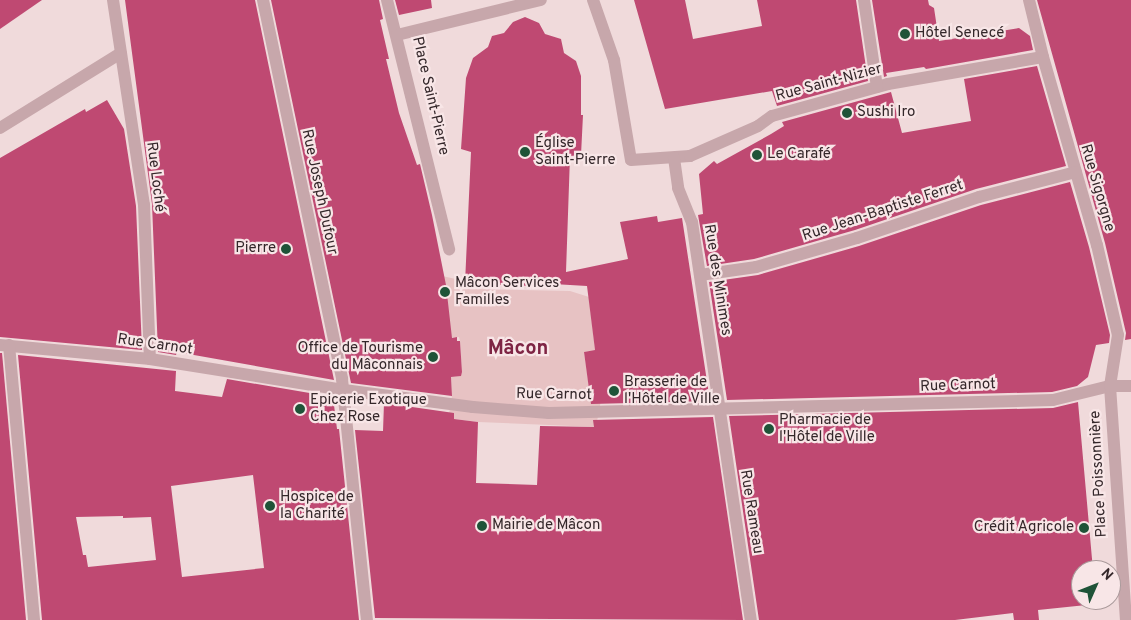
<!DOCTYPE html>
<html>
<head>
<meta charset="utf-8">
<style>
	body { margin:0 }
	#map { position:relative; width:1131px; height:620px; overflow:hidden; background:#f0dadb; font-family:Overpass,sans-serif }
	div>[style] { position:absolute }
	.plaza>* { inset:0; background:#e7c2c3 }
	.building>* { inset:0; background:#bf4972 }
	.minor>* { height:12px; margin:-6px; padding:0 6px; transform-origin:6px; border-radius:6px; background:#c7a7ab }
	.dots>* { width:14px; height:14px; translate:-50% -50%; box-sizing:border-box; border:2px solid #f8e6e7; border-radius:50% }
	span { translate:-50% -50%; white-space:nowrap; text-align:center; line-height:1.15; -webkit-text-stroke:4.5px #f8e6e7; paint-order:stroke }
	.poi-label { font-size:15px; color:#34272a }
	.left { translate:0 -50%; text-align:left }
	.right { translate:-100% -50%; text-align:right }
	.street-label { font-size:15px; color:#34272a }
	.district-label { font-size:20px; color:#7e2444; font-weight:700 }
	.north { position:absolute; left:1071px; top:560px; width:50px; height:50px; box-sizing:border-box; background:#f8e6e7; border:1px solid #aa9a9b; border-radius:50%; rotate:46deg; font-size:14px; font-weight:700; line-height:20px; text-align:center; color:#34272a }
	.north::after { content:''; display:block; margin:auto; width:18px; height:22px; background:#1f5338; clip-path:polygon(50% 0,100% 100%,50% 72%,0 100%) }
</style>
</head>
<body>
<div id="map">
	<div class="plaza">
		<div style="clip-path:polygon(442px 276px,465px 281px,471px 289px,570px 291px,589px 297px,595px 350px,584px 352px,590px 394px,601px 400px,596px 427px,478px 422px,447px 418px,452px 404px,451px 377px,460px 376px,462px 372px,460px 341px,459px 337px,449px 338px)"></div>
	</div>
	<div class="building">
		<div style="clip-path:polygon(0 0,42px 0,0 29px)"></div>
		<div style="clip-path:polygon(125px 0,255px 0,334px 380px,177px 352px,176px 355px,158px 352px,152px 204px)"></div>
		<div style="clip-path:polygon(271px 0,379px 0,383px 19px,380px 20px,389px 59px,386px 59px,399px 113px,417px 165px,420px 164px,432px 215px,446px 285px,452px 338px,457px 337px,457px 341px,460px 341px,462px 372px,461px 376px,451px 377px,452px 396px,351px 383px)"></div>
		<div style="clip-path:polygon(395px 0,431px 0,432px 8px,399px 15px)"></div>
		<div style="clip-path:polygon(634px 0,685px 0,693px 39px,762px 26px,757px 0,856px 0,868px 81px,777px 106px,772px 91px,665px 109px)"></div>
		<div style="clip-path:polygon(872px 0,928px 0,929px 5px,934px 8px,939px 41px,1019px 28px,1030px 36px,1033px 50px,926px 69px,924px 67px,886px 73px,887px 76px,884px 77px)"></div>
		<div style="clip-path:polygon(1037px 0,1131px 0,1131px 339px,1125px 340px,1126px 333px,1105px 243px)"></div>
		<div style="clip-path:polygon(525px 17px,539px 23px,545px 34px,561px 39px,564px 53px,576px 61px,581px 76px,581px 115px,583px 115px,581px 155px,570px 156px,566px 272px,628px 259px,620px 222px,657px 216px,658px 222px,682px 218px,710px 401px,591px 404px,584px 352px,595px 350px,587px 286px,553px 284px,553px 287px,465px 283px,471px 152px,461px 149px,466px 78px,473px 58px,488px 47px,492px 36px,504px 33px,513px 22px)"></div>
		<div style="clip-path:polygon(1037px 66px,1066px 166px,976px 189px,855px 230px,754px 259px,707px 266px,698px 215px,703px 214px,699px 174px,714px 161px,717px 164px,771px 134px,784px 126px,782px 122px,891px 92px,902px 133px,971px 121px,964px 79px)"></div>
		<div style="clip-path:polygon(107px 100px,124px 129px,136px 206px,142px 350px,0 337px,0 158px,85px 109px,86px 112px)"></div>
		<div style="clip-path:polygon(1070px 182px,1089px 247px,1110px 335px,1109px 343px,1096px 345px,1088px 377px,1077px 386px,1052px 392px,727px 400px,709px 282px,758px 275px,859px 246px,981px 205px)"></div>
		<div style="clip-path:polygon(0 353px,2px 353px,26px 620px,0 620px)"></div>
		<div style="clip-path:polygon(evenodd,18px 355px,176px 371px,175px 391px,222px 397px,227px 379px,333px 397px,337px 429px,339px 429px,359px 620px,42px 620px,18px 355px,253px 475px,264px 568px,182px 577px,171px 486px,253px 475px,18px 355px,123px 516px,123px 518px,151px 517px,156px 560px,88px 567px,86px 555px,83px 555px,76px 517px,123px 516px)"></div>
		<div style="clip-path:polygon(1078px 402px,1093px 570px,1081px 570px,1081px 600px,1095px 600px,1096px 604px,1038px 610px,1039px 620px,1014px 620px,1013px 613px,955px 620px,759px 620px,729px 416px,1053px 408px)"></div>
		<div style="clip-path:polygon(384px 403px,454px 413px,454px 419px,478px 422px,476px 483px,537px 485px,540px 426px,594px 427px,593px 420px,713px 417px,743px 620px,375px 618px,355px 430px,383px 431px)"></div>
	</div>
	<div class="minor">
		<div style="left:113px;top:0;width:207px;rotate:81.4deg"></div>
		<div style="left:144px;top:205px;width:154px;rotate:87.8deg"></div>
		<div style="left:263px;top:0;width:387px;rotate:78.2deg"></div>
		<div style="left:342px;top:379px;width:242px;rotate:84.1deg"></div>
		<div style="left:387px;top:0;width:257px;rotate:76deg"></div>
		<div style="left:593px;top:0;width:64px;rotate:70.7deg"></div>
		<div style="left:614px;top:60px;width:101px;rotate:80.4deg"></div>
		<div style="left:631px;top:160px;width:59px;rotate:-3.9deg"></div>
		<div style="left:690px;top:156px;width:74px;rotate:-23.8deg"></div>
		<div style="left:758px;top:126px;width:17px;rotate:-36deg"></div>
		<div style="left:772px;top:116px;width:120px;rotate:-15.4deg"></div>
		<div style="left:888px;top:84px;width:157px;rotate:-9.9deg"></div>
		<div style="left:864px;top:0;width:88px;rotate:81.5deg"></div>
		<div style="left:1029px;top:0;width:59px;rotate:76.2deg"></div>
		<div style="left:1043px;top:57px;width:196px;rotate:74deg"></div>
		<div style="left:1097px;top:245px;width:92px;rotate:76.9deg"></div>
		<div style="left:1118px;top:335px;width:52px;rotate:98.9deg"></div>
		<div style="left:1110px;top:386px;width:235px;rotate:86.1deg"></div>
		<div style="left:397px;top:35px;width:148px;rotate:-13.7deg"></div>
		<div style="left:0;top:128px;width:142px;rotate:-31.8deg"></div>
		<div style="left:674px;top:158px;width:30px;rotate:82deg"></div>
		<div style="left:678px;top:188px;width:37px;rotate:68deg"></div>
		<div style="left:692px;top:222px;width:402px;rotate:81.6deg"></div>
		<div style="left:700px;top:275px;width:57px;rotate:-8.1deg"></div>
		<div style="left:756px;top:267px;width:105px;rotate:-16deg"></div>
		<div style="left:857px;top:238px;width:129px;rotate:-18.6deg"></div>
		<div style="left:979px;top:197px;width:100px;rotate:-14.5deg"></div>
		<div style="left:0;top:345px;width:151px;rotate:5.3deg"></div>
		<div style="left:150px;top:359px;width:196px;rotate:9.1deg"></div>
		<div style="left:344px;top:390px;width:130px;rotate:7.5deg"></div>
		<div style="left:473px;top:407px;width:76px;rotate:4.5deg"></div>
		<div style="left:549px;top:413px;width:504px;rotate:-1.48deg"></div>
		<div style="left:1053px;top:400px;width:59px;rotate:-13.8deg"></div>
		<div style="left:1110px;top:386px;width:21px"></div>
		<div style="left:9px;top:345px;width:276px;rotate:84.8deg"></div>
	</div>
	<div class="dots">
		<div style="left:905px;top:34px;background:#1f5338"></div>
		<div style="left:847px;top:113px;background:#1f5338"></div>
		<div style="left:525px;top:152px;background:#1f5338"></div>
		<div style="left:757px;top:155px;background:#1f5338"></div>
		<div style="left:286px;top:249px;background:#1f5338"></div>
		<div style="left:445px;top:292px;background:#1f5338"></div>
		<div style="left:433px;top:357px;background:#1f5338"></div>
		<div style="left:614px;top:391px;background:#1f5338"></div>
		<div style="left:300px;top:409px;background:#1f5338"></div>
		<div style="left:769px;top:429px;background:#1f5338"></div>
		<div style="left:270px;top:506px;background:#1f5338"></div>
		<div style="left:482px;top:526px;background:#1f5338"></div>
		<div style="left:1084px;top:528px;background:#1f5338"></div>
	</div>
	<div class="poi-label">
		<span class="left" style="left:915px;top:34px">Hôtel Senecé</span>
		<span class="left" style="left:857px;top:113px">Sushi Iro</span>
		<span class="left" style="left:535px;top:152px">Église<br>Saint-Pierre</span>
		<span class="left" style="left:767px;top:155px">Le Carafé</span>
		<span class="right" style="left:276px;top:249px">Pierre</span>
		<span class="left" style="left:455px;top:292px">Mâcon Services<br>Familles</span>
		<span class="right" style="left:423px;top:357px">Office de Tourisme<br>du Mâconnais</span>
		<span class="left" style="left:624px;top:391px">Brasserie de<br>l'Hôtel de Ville</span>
		<span class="left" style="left:310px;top:409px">Epicerie Exotique<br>Chez Rose</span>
		<span class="left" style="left:779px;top:429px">Pharmacie de<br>l'Hôtel de Ville</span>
		<span class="left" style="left:280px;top:506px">Hospice de<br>la Charité</span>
		<span class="left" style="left:492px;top:526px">Mairie de Mâcon</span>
		<span class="right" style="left:1074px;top:528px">Crédit Agricole</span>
	</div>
	<div class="street-label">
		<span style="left:829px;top:83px;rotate:-15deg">Rue Saint-Nizier</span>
		<span style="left:430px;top:96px;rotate:77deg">Place Saint-Pierre</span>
		<span style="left:155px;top:177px;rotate:83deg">Rue Loché</span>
		<span style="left:1097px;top:188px;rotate:74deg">Rue Sigorgne</span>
		<span style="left:319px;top:192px;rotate:78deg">Rue Joseph Dufour</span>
		<span style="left:883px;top:211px;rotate:-18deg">Rue Jean-Baptiste Ferret</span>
		<span style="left:717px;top:280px;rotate:81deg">Rue des Minimes</span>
		<span style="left:155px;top:345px;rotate:8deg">Rue Carnot</span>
		<span style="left:958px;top:386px;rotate:-2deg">Rue Carnot</span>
		<span style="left:554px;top:395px;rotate:1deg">Rue Carnot</span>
		<span style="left:1099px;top:474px;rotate:-93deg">Place Poissonnière</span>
		<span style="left:751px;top:512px;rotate:81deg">Rue Rameau</span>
	</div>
	<div class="district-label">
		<span style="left:518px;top:349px">Mâcon</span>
	</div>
	<div class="north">N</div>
</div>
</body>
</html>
